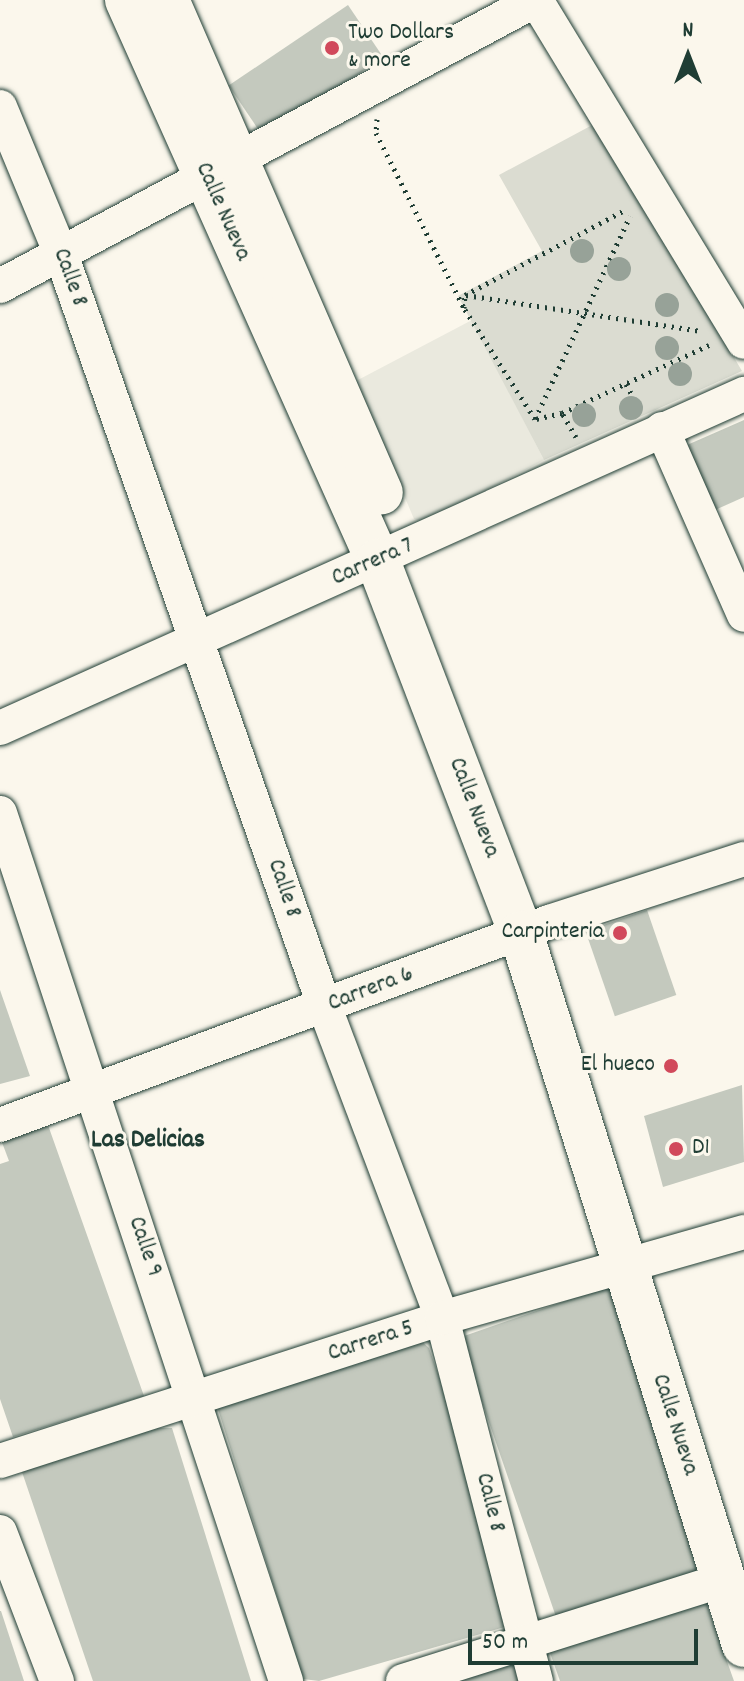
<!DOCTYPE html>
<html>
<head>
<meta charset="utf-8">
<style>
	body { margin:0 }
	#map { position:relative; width:744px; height:1681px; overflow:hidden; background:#fbf7ec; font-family:Dekko,sans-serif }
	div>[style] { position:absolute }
	.built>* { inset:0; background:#eae9de }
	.green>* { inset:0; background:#dbdcd1 }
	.building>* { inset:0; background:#c4c9be; transform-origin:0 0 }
	.path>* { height:5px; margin-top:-2.5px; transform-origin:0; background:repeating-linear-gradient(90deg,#1f3d34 0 2px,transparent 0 8px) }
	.roads { filter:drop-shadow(0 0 2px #1f3d34) drop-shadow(0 0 2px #1f3d34) }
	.minor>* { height:34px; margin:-17px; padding:0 17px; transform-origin:17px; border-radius:17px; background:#fbf7ec }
	.secondary>* { height:44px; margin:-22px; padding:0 22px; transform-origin:22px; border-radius:22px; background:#fbf7ec }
	.trees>* { width:24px; height:24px; margin:-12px; border-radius:50%; background:#97a298 }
	.dots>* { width:22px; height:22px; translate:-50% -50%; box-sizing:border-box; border:4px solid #fbf7ec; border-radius:50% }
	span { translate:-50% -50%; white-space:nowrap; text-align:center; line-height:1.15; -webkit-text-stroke:6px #fbf7ec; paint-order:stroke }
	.poi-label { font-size:24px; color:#1f3d34 }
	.left { translate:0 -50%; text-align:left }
	.right { translate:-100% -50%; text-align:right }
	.street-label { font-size:24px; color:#1f3d34 }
	.neighbourhood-label { font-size:26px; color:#1f3d34; font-weight:700 }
	.north { position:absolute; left:648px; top:16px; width:80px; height:80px; -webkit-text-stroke:6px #fbf7ec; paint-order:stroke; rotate:0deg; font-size:22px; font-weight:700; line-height:32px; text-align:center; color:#1f3d34 }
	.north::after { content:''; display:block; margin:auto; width:28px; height:36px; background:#1f3d34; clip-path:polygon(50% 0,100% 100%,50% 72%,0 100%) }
	.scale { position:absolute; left:468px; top:1629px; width:230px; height:36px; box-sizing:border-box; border:4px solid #1f3d34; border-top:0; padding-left:10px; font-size:24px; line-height:28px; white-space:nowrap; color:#1f3d34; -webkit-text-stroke:6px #fbf7ec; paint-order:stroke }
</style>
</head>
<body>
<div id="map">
	<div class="built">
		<div style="clip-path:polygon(472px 320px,544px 460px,426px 522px,414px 519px,356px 381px)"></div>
	</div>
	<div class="green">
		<div style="clip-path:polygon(596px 123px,742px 371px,544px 460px,458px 296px,542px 251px,499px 175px)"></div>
	</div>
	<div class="building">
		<div style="left:348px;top:5px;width:63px;height:144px;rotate:56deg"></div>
		<div style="clip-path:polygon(744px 420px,744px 497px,715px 510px,687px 445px)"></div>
		<div style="left:647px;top:910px;width:90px;height:65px;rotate:71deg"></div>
		<div style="clip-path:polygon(0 990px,30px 1076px,0 1084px)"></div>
		<div style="clip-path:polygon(742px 1085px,744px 1162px,663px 1187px,644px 1116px)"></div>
		<div style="clip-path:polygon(48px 1125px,144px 1396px,13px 1437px,0 1399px,0 1164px,9px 1161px,0 1137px)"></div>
		<div style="left:612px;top:1285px;width:304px;height:161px;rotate:71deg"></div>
		<div style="clip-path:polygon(417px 1337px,429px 1348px,443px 1388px,508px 1626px,319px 1681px,303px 1679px,217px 1406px)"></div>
		<div style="clip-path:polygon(153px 1428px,172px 1428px,251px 1681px,93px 1681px,21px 1469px)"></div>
		<div style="clip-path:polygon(703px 1594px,734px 1681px,560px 1681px,549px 1650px)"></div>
		<div style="clip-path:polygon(0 1611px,1px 1611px,24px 1681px,0 1681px)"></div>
		<div style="clip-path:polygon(515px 1660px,521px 1681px,439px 1681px)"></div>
	</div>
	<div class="path">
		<div style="left:377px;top:119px;width:14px;rotate:94deg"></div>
		<div style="left:376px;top:133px;width:196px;rotate:63.3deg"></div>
		<div style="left:466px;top:295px;width:238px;rotate:8.7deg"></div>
		<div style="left:626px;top:384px;width:26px;rotate:61deg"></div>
		<div style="left:562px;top:413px;width:28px;rotate:167deg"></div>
		<div style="left:535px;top:419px;width:132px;rotate:-122.6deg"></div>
		<div style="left:464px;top:308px;width:13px;rotate:-86deg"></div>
		<div style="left:465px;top:295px;width:183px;rotate:-28deg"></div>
		<div style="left:535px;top:419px;width:224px;rotate:-64.9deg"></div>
		<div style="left:576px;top:437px;width:28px;rotate:-120deg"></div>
		<div style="left:562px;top:413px;width:162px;rotate:-24.8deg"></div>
	</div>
	<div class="roads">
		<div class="minor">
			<div style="left:0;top:107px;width:159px;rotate:67.5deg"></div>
			<div style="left:61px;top:254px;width:799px;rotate:70.7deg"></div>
			<div style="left:325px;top:1008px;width:331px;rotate:69.3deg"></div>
			<div style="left:442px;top:1318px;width:375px;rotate:75.5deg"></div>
			<div style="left:0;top:286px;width:608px;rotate:-28.08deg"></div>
			<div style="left:536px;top:0;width:400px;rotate:58.7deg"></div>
			<div style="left:662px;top:429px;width:203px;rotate:66.2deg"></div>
			<div style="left:0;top:728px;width:816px;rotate:-24.18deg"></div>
			<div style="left:0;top:813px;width:914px;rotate:71.76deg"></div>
			<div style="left:0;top:1125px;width:585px;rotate:-20.29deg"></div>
			<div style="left:549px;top:922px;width:205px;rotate:-17.9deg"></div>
			<div style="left:0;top:1461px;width:465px;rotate:-17.9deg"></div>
			<div style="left:442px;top:1318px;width:314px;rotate:-15.9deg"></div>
			<div style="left:0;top:1532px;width:160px;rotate:69.1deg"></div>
			<div style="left:403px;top:1681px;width:336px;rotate:-17.5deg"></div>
		</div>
		<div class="secondary">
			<div style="left:127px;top:0;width:615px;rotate:65.9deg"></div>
			<div style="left:378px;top:561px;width:399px;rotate:69deg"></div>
			<div style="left:521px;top:933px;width:746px;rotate:72.61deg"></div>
			<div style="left:167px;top:0;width:537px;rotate:66.54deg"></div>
		</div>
	</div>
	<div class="trees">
		<div style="left:582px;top:251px"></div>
		<div style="left:619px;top:269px"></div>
		<div style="left:667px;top:305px"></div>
		<div style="left:667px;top:348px"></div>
		<div style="left:680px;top:374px"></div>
		<div style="left:631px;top:408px"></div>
		<div style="left:584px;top:415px"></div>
	</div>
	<div class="dots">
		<div style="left:332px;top:48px;background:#d1495b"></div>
		<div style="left:620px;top:933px;background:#d1495b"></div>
		<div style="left:671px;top:1066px;background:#d1495b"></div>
		<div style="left:676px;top:1149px;background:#d1495b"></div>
	</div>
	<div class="poi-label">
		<span class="left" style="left:348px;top:48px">Two Dollars<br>&amp; more</span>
		<span class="right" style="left:604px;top:933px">Carpinteria</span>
		<span class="right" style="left:655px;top:1066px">El hueco</span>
		<span class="left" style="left:692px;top:1149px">D1</span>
	</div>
	<div class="street-label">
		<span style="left:222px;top:212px;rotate:66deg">Calle Nueva</span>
		<span style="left:69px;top:278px;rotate:70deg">Calle 8</span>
		<span style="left:373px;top:563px;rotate:-24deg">Carrera 7</span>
		<span style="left:473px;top:808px;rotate:69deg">Calle Nueva</span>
		<span style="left:283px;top:889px;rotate:71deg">Calle 8</span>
		<span style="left:371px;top:990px;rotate:-21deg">Carrera 6</span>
		<span style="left:144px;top:1247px;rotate:71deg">Calle 9</span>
		<span style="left:371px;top:1342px;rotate:-18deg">Carrera 5</span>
		<span style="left:674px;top:1425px;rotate:72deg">Calle Nueva</span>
		<span style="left:489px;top:1503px;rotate:76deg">Calle 8</span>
	</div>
	<div class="neighbourhood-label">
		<span style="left:148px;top:1141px">Las Delicias</span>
	</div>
	<div class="north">N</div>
	<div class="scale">50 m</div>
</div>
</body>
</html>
